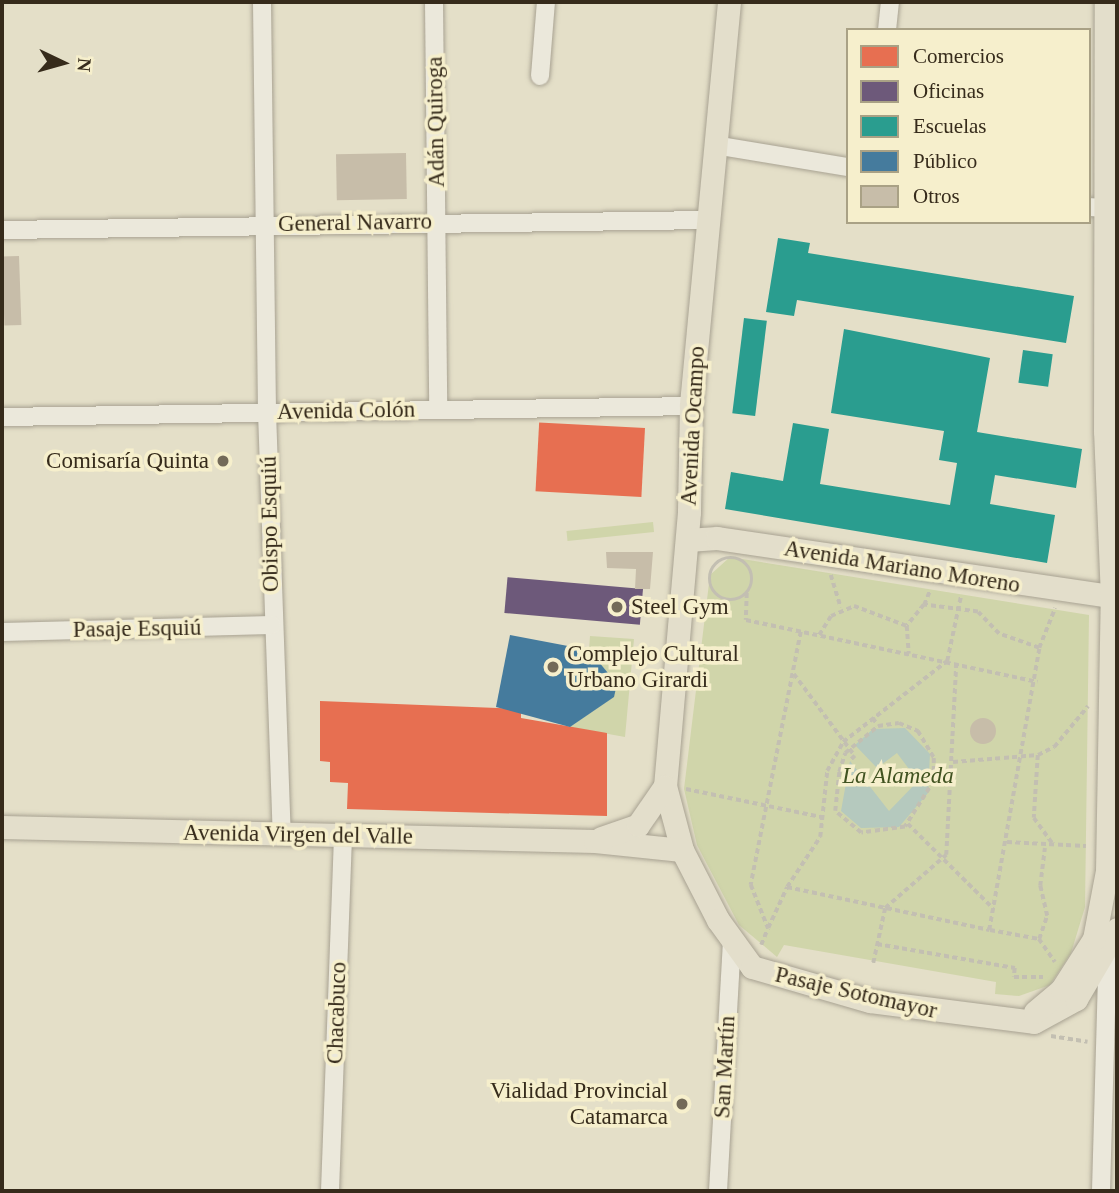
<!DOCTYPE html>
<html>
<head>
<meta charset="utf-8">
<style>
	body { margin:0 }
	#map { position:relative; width:1119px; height:1193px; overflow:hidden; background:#e4dfc8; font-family:Georgia,serif }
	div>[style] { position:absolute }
	.green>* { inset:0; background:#d0d5aa; transform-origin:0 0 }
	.water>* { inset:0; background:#b5c9be }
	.shops>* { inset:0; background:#e76f51; transform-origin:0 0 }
	.offices>* { inset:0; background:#6d597a; transform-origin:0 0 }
	.schools>* { inset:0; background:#2a9d8f; transform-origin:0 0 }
	.public>* { inset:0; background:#457b9d }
	.building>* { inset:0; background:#c7bda9; transform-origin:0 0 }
	.round { border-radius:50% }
	.path>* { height:3.5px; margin-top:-1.75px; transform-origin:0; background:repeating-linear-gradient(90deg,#c3bfb2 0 5px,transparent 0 8.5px) }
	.path>.ring { margin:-1.75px; padding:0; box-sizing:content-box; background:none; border:3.5px solid #c3bfb2; border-radius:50% }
	.roads { filter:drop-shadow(0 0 2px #a8a292) drop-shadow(0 0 2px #a8a292) }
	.minor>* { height:18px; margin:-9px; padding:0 9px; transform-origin:9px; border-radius:9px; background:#ebe8db }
	.major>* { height:23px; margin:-11.5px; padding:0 11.5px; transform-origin:11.5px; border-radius:11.5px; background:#e3decb }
	.dots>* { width:19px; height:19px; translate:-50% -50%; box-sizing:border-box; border:4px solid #f6efcc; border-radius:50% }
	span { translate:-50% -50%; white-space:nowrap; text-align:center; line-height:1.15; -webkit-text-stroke:7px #f6efcc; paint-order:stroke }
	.street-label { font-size:23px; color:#362b1b }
	.poi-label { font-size:23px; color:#362b1b }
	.right { translate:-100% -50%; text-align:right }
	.left { translate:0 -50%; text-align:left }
	.park-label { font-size:23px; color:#415321; font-style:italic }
	.frame { position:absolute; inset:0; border:4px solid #362b1b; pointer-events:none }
	.legend { position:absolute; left:846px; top:28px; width:245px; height:196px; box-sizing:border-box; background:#f6efcc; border:2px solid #a9a185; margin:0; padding:9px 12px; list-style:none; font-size:21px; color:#362b1b }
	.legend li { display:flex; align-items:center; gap:14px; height:35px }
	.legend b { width:35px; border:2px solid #a9a185 }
	.north { position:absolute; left:28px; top:28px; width:70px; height:70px; -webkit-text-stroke:5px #f6efcc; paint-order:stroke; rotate:95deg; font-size:19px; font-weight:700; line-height:28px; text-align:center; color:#362b1b }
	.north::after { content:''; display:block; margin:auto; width:24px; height:32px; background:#362b1b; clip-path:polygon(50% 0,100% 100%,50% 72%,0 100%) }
</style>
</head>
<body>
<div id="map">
	<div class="green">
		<div style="left:653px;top:522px;width:10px;height:87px;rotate:84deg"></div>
		<div style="clip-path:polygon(730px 557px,1089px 615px,1085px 907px,1071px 953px,1050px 985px,1019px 996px,995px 994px,996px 982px,784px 945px,777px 957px,739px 925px,697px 845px,684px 789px,710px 575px)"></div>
		<div style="clip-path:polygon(590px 636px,634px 639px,625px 737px,570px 727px,613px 697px,617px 685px,589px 650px)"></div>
	</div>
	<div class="water">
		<div style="clip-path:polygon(905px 728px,930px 754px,928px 793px,899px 827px,861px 828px,841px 811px,850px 761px,889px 811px,918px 781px,897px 753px,877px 768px,855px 745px,873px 729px)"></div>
	</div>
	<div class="shops">
		<div style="left:645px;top:428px;width:69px;height:106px;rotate:93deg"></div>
		<div style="clip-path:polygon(320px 701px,521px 709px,521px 718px,607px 733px,607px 816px,347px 809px,348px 783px,330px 782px,330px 762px,320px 761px)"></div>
	</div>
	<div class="offices">
		<div style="left:643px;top:589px;width:36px;height:136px;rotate:95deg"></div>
	</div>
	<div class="schools">
		<div style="clip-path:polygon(778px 238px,810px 243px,808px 253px,1074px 296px,1066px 343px,797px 300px,794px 316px,766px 312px)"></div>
		<div style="left:744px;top:318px;width:23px;height:96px;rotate:7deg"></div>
		<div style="clip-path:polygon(844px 329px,990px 358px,977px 432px,1082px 449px,1076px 488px,995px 475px,990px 504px,1055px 515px,1047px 563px,725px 509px,731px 472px,783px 481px,793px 423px,829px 429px,820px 484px,950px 505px,957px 463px,939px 460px,944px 431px,831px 413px)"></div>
		<div style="left:1023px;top:350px;width:30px;height:33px;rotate:8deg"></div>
	</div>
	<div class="public">
		<div style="clip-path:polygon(510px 635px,589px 650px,617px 684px,614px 697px,570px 727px,496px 707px)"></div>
	</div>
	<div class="building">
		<div style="left:406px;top:153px;width:46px;height:70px;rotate:89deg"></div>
		<div style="left:19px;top:256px;width:69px;height:17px;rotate:88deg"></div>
		<div style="clip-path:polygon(606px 552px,653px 552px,650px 589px,635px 589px,636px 569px,607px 568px)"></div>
		<div class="round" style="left:970px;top:718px;width:26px;height:26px"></div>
	</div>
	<div class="path">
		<div class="ring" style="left:710px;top:558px;width:38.5px;height:38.5px"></div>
		<div style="left:831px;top:575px;width:34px;rotate:73deg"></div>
		<div style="left:747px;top:593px;width:27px;rotate:92deg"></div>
		<div style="left:746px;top:620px;width:298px;rotate:12deg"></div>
		<div style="left:924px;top:605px;width:16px;rotate:-68deg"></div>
		<div style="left:801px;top:632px;width:258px;rotate:101.2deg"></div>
		<div style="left:751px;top:885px;width:46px;rotate:68.4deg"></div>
		<div style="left:768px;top:928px;width:45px;rotate:-65.1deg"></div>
		<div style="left:787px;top:887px;width:207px;rotate:12deg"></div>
		<div style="left:989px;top:930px;width:286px;rotate:-79.9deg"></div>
		<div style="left:1039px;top:648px;width:42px;rotate:-160.7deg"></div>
		<div style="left:999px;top:634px;width:30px;rotate:-134deg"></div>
		<div style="left:978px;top:612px;width:54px;rotate:-172.6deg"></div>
		<div style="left:924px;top:605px;width:27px;rotate:129deg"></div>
		<div style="left:819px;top:635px;width:22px;rotate:-58deg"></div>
		<div style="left:831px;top:616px;width:25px;rotate:-23deg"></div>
		<div style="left:854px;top:606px;width:57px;rotate:20.7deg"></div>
		<div style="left:907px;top:626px;width:28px;rotate:86deg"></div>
		<div style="left:1039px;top:648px;width:43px;rotate:-68.2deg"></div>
		<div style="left:794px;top:674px;width:102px;rotate:53.4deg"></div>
		<div style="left:855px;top:756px;width:7px;rotate:135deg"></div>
		<div style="left:873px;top:718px;width:9px;rotate:58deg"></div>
		<div style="left:878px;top:726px;width:21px;rotate:-8deg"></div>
		<div style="left:899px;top:723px;width:21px;rotate:23deg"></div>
		<div style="left:918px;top:731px;width:31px;rotate:59deg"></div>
		<div style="left:934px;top:758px;width:23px;rotate:90deg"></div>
		<div style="left:934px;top:781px;width:54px;rotate:122.2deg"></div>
		<div style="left:905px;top:827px;width:44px;rotate:172.2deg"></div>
		<div style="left:861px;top:833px;width:34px;rotate:-140deg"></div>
		<div style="left:835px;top:811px;width:39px;rotate:-84deg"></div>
		<div style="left:839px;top:772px;width:20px;rotate:-72deg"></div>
		<div style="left:845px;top:753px;width:43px;rotate:-39.3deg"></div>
		<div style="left:1038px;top:755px;width:18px;rotate:-27deg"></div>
		<div style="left:1054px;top:747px;width:53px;rotate:-50.3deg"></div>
		<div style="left:953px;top:762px;width:85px;rotate:-4.7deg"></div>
		<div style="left:1038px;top:755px;width:63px;rotate:93.6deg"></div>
		<div style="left:1034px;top:818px;width:32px;rotate:54deg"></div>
		<div style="left:686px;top:789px;width:138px;rotate:11.7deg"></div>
		<div style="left:908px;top:824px;width:120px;rotate:44.7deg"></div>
		<div style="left:1007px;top:842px;width:79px;rotate:2.9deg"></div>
		<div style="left:787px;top:887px;width:60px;rotate:-56.6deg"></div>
		<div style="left:820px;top:837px;width:66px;rotate:-83.9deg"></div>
		<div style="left:827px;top:771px;width:33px;rotate:-61deg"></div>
		<div style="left:843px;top:742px;width:132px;rotate:-37.9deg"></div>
		<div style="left:947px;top:661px;width:67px;rotate:-78deg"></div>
		<div style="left:990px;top:930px;width:50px;rotate:10.4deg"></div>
		<div style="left:1039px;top:939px;width:24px;rotate:-71deg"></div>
		<div style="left:1047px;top:916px;width:31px;rotate:-103deg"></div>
		<div style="left:1040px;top:886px;width:38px;rotate:-83deg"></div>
		<div style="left:1039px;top:939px;width:28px;rotate:55deg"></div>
		<div style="left:877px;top:944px;width:140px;rotate:9.9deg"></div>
		<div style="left:1015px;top:968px;width:9px;rotate:96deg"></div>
		<div style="left:1014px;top:977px;width:29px"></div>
		<div style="left:761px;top:945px;width:18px;rotate:-68deg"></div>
		<div style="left:873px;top:963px;width:56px;rotate:-77.7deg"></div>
		<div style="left:885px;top:908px;width:81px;rotate:-41deg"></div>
		<div style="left:946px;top:855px;width:191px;rotate:-87deg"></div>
		<div style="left:1051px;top:1036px;width:37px;rotate:9deg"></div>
	</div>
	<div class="roads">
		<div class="minor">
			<div style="left:262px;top:2px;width:410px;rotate:89.3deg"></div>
			<div style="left:267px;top:412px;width:424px;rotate:88deg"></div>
			<div style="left:434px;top:2px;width:407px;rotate:89.4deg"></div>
			<div style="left:887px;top:30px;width:27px;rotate:-84deg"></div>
			<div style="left:540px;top:76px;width:74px;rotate:-85.4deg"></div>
			<div style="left:715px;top:145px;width:135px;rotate:9.4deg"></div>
			<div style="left:1089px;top:207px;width:28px;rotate:4deg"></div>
			<div style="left:2px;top:230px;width:706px;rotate:-0.81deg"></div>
			<div style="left:2px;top:417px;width:689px;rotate:-0.91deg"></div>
			<div style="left:2px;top:632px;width:270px;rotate:-1.5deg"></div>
			<div style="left:330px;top:1191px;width:357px;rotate:-87.9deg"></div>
			<div style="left:718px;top:1191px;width:249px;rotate:-86.8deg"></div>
			<div style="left:1101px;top:1191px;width:248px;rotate:-88.4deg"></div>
		</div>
		<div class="major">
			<div style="left:729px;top:2px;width:406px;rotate:95.4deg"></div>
			<div style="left:691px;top:406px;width:106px;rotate:91.1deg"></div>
			<div style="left:689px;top:512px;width:275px;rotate:95deg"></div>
			<div style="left:665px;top:786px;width:66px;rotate:75.1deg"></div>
			<div style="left:682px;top:850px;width:79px;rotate:62.8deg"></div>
			<div style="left:718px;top:920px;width:58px;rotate:54.1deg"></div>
			<div style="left:752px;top:967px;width:123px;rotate:16.1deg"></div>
			<div style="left:870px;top:1001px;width:165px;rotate:7.3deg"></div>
			<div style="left:1034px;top:1022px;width:48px;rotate:-28.7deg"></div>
			<div style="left:1076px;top:999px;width:81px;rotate:-59.6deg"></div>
			<div style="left:687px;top:540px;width:30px;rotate:-4deg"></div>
			<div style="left:717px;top:538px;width:404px;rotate:8.4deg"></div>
			<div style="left:2px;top:827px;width:593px;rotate:1.35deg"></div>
			<div style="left:595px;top:841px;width:87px;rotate:5.9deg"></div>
			<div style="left:601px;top:838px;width:39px;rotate:-19deg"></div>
			<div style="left:638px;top:825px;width:47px;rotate:-55.3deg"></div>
			<div style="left:1035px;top:1012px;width:35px;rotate:-40deg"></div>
			<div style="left:1062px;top:989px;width:59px;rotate:-57.4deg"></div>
			<div style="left:1094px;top:939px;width:69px;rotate:-79.2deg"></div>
			<div style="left:1107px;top:871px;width:274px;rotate:-89deg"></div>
			<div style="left:1112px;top:597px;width:166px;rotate:-92.4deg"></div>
			<div style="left:1105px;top:431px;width:429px;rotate:-89.9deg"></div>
		</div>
	</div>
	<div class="dots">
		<div style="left:223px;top:461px;background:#736a58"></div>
		<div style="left:617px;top:607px;background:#736a58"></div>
		<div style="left:553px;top:667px;background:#736a58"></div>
		<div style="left:682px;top:1104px;background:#736a58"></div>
	</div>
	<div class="street-label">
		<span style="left:436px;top:122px;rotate:-91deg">Adán Quiroga</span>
		<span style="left:355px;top:223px;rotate:-1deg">General Navarro</span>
		<span style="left:346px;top:411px;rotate:-1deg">Avenida Colón</span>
		<span style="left:693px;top:426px;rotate:-87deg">Avenida Ocampo</span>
		<span style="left:270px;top:524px;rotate:-91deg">Obispo Esquiú</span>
		<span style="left:902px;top:567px;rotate:9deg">Avenida Mariano Moreno</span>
		<span style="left:137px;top:629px;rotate:-1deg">Pasaje Esquiú</span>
		<span style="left:298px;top:835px;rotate:1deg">Avenida Virgen del Valle</span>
		<span style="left:856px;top:993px;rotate:13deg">Pasaje Sotomayor</span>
		<span style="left:337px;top:1013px;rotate:-88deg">Chacabuco</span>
		<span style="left:725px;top:1067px;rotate:-87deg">San Martín</span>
	</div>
	<div class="poi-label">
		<span class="right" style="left:209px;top:461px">Comisaría Quinta</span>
		<span class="left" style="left:631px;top:607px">Steel Gym</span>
		<span class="left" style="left:567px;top:667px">Complejo Cultural<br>Urbano Girardi</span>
		<span class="right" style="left:668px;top:1104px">Vialidad Provincial<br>Catamarca</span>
	</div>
	<div class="park-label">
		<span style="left:898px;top:776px">La Alameda</span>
	</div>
	<div class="frame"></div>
	<ul class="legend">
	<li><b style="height:19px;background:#e76f51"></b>Comercios</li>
	<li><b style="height:19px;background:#6d597a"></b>Oficinas</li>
	<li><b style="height:19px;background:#2a9d8f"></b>Escuelas</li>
	<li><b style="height:19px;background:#457b9d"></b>Público</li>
	<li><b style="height:19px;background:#c7bda9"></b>Otros</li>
	</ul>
	<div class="north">N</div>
</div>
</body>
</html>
